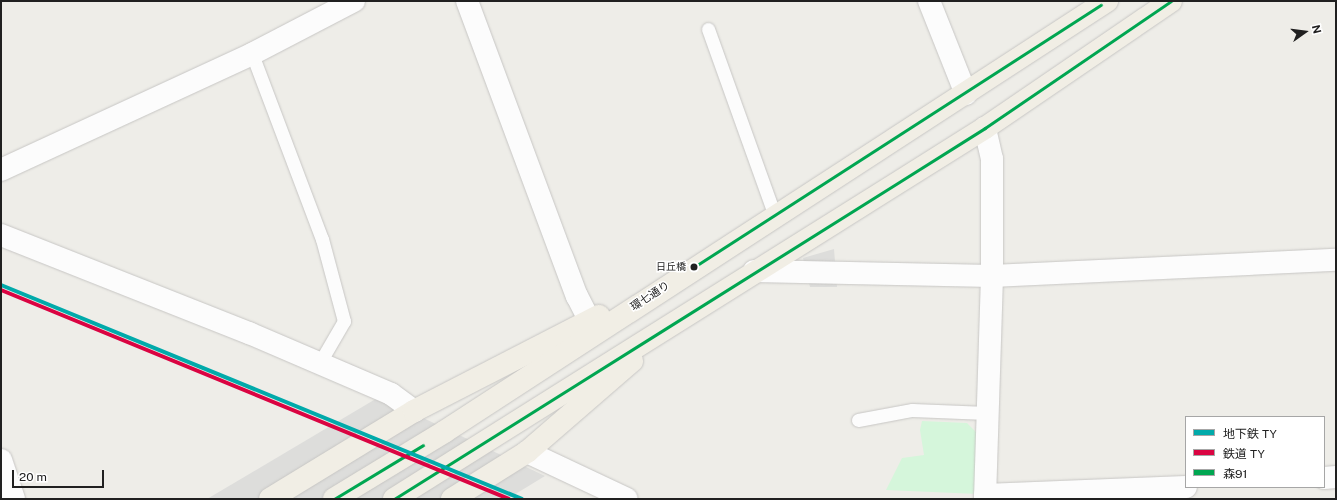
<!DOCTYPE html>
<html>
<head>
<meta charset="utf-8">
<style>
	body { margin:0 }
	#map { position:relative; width:1337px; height:500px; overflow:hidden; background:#eeede8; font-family:"Public Sans","Noto Sans JP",sans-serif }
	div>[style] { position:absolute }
	.park>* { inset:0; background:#d5f6db }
	.pier>* { inset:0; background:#dddddb }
	.roads { filter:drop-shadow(0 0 1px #c7c6c4) drop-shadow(0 0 1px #c7c6c4) }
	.service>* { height:13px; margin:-6.5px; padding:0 6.5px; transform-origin:6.5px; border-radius:6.5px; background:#fcfcfc }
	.minor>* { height:22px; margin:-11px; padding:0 11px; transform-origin:11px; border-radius:11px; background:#fcfcfc }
	.primary>* { height:22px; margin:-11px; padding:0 11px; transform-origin:11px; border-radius:11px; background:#f1eee5 }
	.bus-1>* { height:3px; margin:-1.5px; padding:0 1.5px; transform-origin:1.5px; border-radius:1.5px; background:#00a651 }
	.rail-1>* { height:4px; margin:-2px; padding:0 2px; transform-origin:2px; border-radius:2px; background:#da0442 }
	.metro-1>* { height:4px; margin:-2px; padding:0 2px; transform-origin:2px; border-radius:2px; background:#01aaaa }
	.dots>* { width:11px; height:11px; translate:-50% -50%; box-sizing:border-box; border:2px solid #fff; border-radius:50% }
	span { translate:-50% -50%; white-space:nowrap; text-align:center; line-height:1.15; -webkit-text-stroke:3px #fff; paint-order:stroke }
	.bus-label { font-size:10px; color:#202020 }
	.right { translate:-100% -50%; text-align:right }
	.street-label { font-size:11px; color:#202020 }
	.frame { position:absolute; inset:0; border:2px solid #202020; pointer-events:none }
	.legend { position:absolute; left:1185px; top:416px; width:140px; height:72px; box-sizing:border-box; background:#fff; border:1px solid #a6a6a6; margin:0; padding:5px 7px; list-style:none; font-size:12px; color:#202020 }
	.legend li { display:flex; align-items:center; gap:8px; height:20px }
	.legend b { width:20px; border:1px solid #a6a6a6 }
	.north { position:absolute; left:1285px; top:12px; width:40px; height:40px; -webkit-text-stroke:3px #fff; paint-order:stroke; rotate:76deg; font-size:11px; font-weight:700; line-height:16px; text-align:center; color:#202020 }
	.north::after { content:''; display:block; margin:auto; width:14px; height:18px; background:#202020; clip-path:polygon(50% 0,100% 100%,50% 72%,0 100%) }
	.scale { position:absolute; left:12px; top:470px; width:92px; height:18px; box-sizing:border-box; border:2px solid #202020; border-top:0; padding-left:5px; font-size:12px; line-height:14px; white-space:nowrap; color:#202020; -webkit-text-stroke:3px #fff; paint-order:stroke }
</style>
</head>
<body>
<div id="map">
	<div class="park">
		<div style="clip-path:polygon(922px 421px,967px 423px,977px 433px,978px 494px,886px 490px,902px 458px,924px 455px,920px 430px)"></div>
	</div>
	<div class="pier">
		<div style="clip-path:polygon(834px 249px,837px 287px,810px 287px,803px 258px)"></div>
		<div style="clip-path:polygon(379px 397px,545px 476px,507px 499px,207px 499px)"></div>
	</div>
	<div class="roads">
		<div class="service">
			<div style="left:708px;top:29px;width:199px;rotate:70.3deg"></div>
			<div style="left:252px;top:54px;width:198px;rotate:69.3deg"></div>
			<div style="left:322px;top:239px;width:85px;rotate:75deg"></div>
			<div style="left:344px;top:321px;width:50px;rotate:120.2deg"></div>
			<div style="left:858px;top:420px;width:55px;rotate:-10.5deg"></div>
			<div style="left:912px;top:410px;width:75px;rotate:2.3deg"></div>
		</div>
		<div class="minor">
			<div style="left:467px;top:1px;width:315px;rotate:69.6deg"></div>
			<div style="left:577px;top:296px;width:27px;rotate:63deg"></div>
			<div style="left:929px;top:1px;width:100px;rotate:68.3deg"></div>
			<div style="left:1px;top:170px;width:277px;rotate:-24.8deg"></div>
			<div style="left:252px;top:54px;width:115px;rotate:-27.5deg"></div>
			<div style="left:1px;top:235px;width:267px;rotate:21.6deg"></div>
			<div style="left:249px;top:333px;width:155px;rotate:23.2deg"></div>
			<div style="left:391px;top:394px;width:29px;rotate:36deg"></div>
			<div style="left:754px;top:271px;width:238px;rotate:1.2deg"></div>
			<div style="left:992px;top:276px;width:344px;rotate:-2.7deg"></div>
			<div style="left:527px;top:452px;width:110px;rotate:25.2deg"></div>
			<div style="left:1px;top:460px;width:41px;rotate:71.6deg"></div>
			<div style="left:1324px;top:478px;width:12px;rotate:-5deg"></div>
			<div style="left:985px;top:495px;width:201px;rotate:-2.3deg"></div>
			<div style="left:985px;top:499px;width:223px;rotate:-88.2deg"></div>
			<div style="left:992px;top:276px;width:117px;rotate:-90deg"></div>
			<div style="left:992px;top:159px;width:32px;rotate:-103deg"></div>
		</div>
		<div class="primary">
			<div style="left:270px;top:499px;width:169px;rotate:-31.4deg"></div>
			<div style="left:414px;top:411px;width:208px;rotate:-27.2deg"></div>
			<div style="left:334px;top:499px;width:129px;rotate:-31.3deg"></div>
			<div style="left:444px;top:432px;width:791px;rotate:-33.03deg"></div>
			<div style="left:394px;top:499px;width:698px;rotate:-32.12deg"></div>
			<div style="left:985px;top:128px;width:225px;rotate:-34.3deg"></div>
			<div style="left:452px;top:499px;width:89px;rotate:-32.1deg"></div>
			<div style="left:527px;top:452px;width:139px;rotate:-40.9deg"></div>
		</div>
	</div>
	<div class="bus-1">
		<div style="left:694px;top:267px;width:484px;rotate:-32.8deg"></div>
		<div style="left:334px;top:499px;width:104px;rotate:-31.2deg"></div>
		<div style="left:394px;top:499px;width:698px;rotate:-32.12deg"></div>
		<div style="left:985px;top:128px;width:225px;rotate:-34.3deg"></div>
	</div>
	<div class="rail-1">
		<div style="left:1px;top:290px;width:549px;rotate:22.36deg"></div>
	</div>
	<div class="metro-1">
		<div style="left:1px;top:285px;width:563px;rotate:22.33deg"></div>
	</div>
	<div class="dots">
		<div style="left:694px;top:267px;background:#202020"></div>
	</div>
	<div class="bus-label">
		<span class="right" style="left:686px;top:267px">日丘橋</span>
	</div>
	<div class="street-label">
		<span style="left:650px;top:296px;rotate:-33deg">環七通り</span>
	</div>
	<div class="frame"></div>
	<ul class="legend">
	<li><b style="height:5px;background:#01aaaa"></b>地下鉄 TY</li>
	<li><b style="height:5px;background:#da0442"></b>鉄道 TY</li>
	<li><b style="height:5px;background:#00a651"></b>森91</li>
	</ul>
	<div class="north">N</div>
	<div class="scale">20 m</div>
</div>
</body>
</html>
